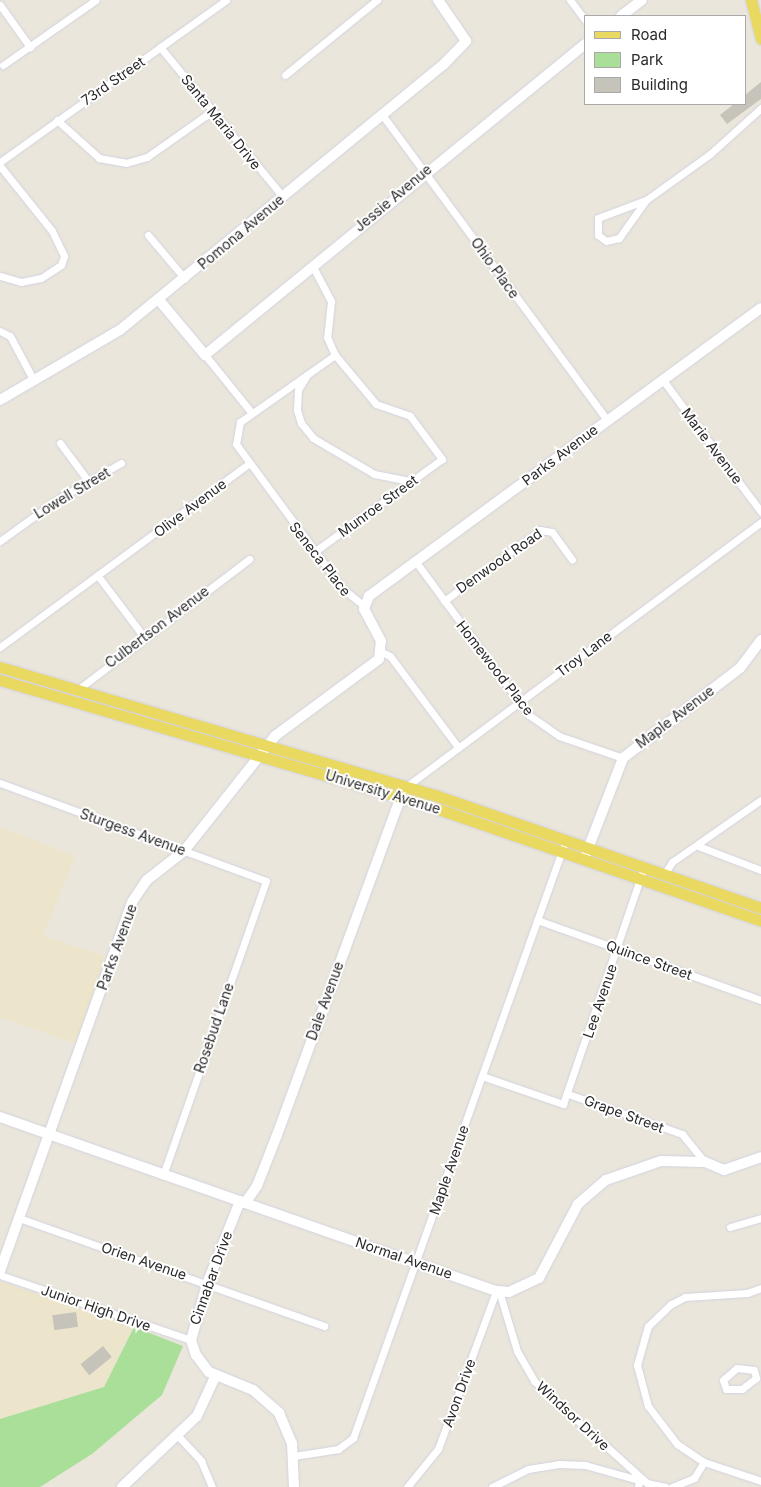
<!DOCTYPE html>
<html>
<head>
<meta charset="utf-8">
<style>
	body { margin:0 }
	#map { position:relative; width:761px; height:1487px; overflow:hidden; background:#ebe6db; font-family:Inter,sans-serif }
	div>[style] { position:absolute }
	.education>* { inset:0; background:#ece5cb }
	.green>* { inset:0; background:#aadf9a }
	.building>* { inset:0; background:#c6c3bb; transform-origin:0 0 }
	.roads { filter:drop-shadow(0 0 1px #d1d2e1) drop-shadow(0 0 1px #d1d2e1) }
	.street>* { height:7px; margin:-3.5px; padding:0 3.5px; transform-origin:3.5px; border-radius:3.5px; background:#fff }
	.secondary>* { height:10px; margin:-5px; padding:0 5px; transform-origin:5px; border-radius:5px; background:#fff }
	.primary>* { height:11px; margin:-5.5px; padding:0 5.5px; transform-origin:5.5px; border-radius:5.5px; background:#ead961 }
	span { translate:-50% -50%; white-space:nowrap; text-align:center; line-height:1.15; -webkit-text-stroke:4px #fff; paint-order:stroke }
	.street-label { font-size:14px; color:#292929 }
	.legend { position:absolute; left:584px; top:15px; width:162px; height:90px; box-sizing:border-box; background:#fff; border:1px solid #a9a9a9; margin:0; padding:6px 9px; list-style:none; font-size:15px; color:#292929 }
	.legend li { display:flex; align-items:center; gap:10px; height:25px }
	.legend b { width:25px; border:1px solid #a9a9a9 }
</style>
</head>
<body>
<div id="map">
	<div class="education">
		<div style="clip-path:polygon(0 827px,75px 856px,43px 936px,105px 956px,76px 1044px,0 1017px)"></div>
		<div style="clip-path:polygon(0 1281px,133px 1327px,104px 1387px,0 1419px)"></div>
	</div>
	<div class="green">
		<div style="clip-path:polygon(134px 1327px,183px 1346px,162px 1395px,92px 1454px,40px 1487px,0 1487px,0 1419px,104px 1387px)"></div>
	</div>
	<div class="building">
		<div style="clip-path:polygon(761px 82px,761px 99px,727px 124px,720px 115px,734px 104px,745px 104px,745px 95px)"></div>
		<div style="left:76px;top:1312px;width:15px;height:24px;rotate:82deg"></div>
		<div style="left:103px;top:1346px;width:14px;height:29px;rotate:51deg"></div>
	</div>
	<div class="roads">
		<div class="street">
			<div style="left:570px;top:0;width:25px;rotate:53deg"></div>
			<div style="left:0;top:5px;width:52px;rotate:54.5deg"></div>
			<div style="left:160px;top:47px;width:194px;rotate:50.6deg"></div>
			<div style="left:3px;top:65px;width:113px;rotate:-35deg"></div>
			<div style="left:285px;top:75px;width:119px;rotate:-39.2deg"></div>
			<div style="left:383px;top:116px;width:378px;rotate:53.6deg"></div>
			<div style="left:57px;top:120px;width:57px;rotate:42.1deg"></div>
			<div style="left:99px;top:158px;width:27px;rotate:10deg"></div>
			<div style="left:126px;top:163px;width:22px;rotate:-16deg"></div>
			<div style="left:147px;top:157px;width:80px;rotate:-35.3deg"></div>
			<div style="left:0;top:162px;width:278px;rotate:-35.6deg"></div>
			<div style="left:0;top:166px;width:83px;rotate:51.3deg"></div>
			<div style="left:52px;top:231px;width:28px;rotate:64deg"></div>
			<div style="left:64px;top:256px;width:9px;rotate:108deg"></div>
			<div style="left:61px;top:265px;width:24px;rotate:147deg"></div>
			<div style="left:41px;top:278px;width:20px;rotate:169deg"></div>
			<div style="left:21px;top:282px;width:22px;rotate:-164deg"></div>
			<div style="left:646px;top:200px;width:79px;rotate:-35.7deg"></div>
			<div style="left:710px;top:154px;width:69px;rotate:-42deg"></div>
			<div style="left:646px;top:200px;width:47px;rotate:125.4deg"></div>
			<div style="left:619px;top:238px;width:13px;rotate:167deg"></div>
			<div style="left:606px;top:241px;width:10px;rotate:-143deg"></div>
			<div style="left:598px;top:235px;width:17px;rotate:-90deg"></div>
			<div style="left:598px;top:218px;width:51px;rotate:-20.6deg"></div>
			<div style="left:148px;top:235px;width:57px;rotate:49.9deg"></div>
			<div style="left:312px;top:265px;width:41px;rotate:62.2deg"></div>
			<div style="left:331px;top:301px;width:36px;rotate:96deg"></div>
			<div style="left:327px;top:337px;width:20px;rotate:66deg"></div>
			<div style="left:335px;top:355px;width:64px;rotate:50.1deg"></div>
			<div style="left:376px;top:404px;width:36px;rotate:19deg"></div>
			<div style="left:410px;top:416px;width:54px;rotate:53.3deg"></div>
			<div style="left:442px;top:459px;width:158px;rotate:144deg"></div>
			<div style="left:0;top:331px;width:11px;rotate:27deg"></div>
			<div style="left:10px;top:336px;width:51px;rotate:61.9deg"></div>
			<div style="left:205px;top:355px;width:73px;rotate:51.1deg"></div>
			<div style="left:335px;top:355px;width:116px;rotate:144.8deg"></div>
			<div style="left:240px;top:422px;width:22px;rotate:100deg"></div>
			<div style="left:236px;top:444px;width:179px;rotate:53.6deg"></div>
			<div style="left:342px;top:588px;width:28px;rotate:39deg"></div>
			<div style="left:307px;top:375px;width:17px;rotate:121deg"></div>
			<div style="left:298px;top:390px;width:20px;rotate:93deg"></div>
			<div style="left:297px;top:410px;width:14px;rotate:73deg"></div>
			<div style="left:301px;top:423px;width:19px;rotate:51deg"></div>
			<div style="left:313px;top:438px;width:71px;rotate:30.5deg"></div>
			<div style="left:374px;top:474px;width:38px;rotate:11deg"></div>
			<div style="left:662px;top:379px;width:166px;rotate:53.3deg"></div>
			<div style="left:60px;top:443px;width:49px;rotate:53.4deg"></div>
			<div style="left:0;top:541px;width:75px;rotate:-35.8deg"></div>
			<div style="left:61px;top:497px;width:69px;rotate:-29.5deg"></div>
			<div style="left:416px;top:562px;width:190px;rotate:53.6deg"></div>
			<div style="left:529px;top:715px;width:37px;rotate:35deg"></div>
			<div style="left:559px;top:736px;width:68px;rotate:19deg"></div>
			<div style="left:98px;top:576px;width:76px;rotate:53deg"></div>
			<div style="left:444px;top:601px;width:119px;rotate:-36.5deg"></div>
			<div style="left:540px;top:530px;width:12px;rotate:9deg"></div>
			<div style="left:552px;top:532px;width:34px;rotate:54deg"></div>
			<div style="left:0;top:647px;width:308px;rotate:-36.4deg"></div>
			<div style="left:382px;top:652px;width:9px;rotate:27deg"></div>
			<div style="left:390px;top:656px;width:114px;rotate:53.2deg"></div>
			<div style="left:76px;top:691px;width:218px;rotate:-37.3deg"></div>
			<div style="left:0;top:783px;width:283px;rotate:20.2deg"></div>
			<div style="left:266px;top:881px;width:312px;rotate:109.3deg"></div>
			<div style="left:407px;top:786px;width:442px;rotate:-36.7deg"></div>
			<div style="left:698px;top:846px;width:67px;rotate:20.9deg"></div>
			<div style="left:663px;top:876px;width:17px;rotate:-57deg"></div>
			<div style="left:672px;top:862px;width:108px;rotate:-34.9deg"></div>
			<div style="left:537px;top:920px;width:238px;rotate:19.7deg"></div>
			<div style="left:482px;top:1076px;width:86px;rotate:19.1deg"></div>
			<div style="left:563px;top:1104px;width:250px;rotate:-71.1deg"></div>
			<div style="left:568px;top:1094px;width:121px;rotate:19.3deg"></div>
			<div style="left:682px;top:1134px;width:36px;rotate:51deg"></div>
			<div style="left:19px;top:1218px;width:324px;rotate:19.5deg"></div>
			<div style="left:730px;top:1227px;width:32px;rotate:-16deg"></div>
			<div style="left:0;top:1275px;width:202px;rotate:18.8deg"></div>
			<div style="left:761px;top:1288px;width:15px;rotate:160deg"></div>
			<div style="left:747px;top:1293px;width:62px;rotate:176.3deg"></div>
			<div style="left:685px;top:1297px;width:16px;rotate:153deg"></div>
			<div style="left:671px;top:1304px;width:32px;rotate:136deg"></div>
			<div style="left:648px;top:1326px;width:41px;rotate:105.8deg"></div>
			<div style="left:637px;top:1365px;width:42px;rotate:75deg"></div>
			<div style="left:648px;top:1406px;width:48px;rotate:52.7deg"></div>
			<div style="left:677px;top:1444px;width:32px;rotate:34deg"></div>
			<div style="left:704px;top:1462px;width:60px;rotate:18.4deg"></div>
			<div style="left:499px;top:1291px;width:63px;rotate:73.3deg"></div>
			<div style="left:517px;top:1351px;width:34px;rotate:60deg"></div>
			<div style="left:534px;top:1381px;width:152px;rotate:42.1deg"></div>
			<div style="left:647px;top:1483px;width:19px;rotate:12deg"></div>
			<div style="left:737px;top:1368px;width:17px;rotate:7deg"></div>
			<div style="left:754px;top:1370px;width:8px;rotate:76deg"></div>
			<div style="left:756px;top:1378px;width:18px;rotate:142deg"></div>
			<div style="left:742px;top:1389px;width:16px;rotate:180deg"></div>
			<div style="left:726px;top:1389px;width:9px;rotate:-108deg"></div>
			<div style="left:723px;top:1380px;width:18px;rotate:-41deg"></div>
			<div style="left:179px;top:1437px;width:33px;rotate:47deg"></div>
			<div style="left:201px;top:1461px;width:28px;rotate:67deg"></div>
			<div style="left:294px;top:1456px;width:45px;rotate:-9deg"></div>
			<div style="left:338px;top:1449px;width:19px;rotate:-36deg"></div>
			<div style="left:353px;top:1438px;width:633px;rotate:-70.42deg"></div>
			<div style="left:407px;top:1487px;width:49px;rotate:-50.8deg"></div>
			<div style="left:438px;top:1449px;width:168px;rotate:-69.8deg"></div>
			<div style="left:492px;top:1487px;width:40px;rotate:-26.6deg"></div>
			<div style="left:528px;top:1469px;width:31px;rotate:-9deg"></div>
			<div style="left:559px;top:1464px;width:26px;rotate:2deg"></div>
			<div style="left:585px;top:1465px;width:59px;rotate:15.7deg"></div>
			<div style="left:638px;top:1487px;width:7px;rotate:-82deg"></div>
			<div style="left:672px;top:1487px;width:24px;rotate:-22deg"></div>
			<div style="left:694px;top:1478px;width:19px;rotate:-58deg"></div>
		</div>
		<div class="secondary">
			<div style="left:621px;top:16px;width:26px;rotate:-37deg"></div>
			<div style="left:159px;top:300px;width:72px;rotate:50.1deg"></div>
			<div style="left:205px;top:355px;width:491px;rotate:-39.3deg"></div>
			<div style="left:0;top:400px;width:139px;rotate:-30.3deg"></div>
			<div style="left:120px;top:330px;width:419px;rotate:-39.4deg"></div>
			<div style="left:444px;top:64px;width:32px;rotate:-46deg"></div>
			<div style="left:466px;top:41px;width:50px;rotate:-124.3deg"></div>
			<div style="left:586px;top:854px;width:103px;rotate:-68.9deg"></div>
			<div style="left:623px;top:758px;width:148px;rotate:-37.6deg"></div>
			<div style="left:740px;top:668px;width:35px;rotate:-53deg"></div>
			<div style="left:0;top:1117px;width:526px;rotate:19.33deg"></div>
			<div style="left:496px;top:1291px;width:13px;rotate:4deg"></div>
			<div style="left:509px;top:1292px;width:33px;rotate:-25deg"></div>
			<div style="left:539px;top:1278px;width:84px;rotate:-62.2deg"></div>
			<div style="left:578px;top:1204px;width:37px;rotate:-41deg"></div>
			<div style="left:606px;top:1180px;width:58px;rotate:-19.1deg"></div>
			<div style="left:661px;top:1161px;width:44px;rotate:1.3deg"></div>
			<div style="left:705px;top:1162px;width:21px;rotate:23deg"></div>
			<div style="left:724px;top:1170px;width:39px;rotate:-19deg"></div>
			<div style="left:240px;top:1201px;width:89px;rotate:111.7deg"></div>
			<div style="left:207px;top:1284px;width:58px;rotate:105.9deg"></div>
			<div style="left:191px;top:1340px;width:16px;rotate:72deg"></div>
			<div style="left:196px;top:1355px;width:21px;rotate:53deg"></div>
			<div style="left:209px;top:1372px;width:48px;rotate:22.2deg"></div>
			<div style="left:253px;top:1390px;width:35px;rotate:41deg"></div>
			<div style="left:279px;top:1413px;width:33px;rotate:67deg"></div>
			<div style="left:292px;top:1443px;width:44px;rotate:87.4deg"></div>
			<div style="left:245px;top:1203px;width:21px;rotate:-55deg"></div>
			<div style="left:257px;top:1186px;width:55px;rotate:-68.6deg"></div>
			<div style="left:277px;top:1135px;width:366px;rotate:-69.9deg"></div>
			<div style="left:0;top:1271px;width:392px;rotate:-70.3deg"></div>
			<div style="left:132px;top:902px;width:27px;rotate:-56deg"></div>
			<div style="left:147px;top:880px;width:47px;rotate:-38.1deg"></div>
			<div style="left:184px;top:851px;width:147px;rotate:-51.6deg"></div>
			<div style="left:275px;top:736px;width:129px;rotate:-36.5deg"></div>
			<div style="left:379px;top:659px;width:18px;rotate:-84deg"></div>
			<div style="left:381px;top:641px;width:36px;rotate:-118deg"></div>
			<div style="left:364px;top:609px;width:14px;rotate:-69deg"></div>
			<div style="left:369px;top:596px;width:486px;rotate:-36.3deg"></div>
			<div style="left:122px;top:1487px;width:103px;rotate:-43.4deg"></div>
			<div style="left:197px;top:1416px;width:43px;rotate:-65.2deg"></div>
		</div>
		<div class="primary">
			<div style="left:751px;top:0;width:40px;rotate:75.6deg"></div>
			<div style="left:0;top:667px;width:453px;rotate:16.4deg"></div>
			<div style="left:435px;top:795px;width:345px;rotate:19.1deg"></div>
			<div style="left:0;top:680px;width:442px;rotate:16.3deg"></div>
			<div style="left:424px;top:804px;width:357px;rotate:19.1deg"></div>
		</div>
	</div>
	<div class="street-label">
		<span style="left:113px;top:81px;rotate:-35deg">73rd Street</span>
		<span style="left:221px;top:122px;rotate:51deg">Santa Maria Drive</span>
		<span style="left:393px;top:198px;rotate:-40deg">Jessie Avenue</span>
		<span style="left:241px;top:232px;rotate:-40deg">Pomona Avenue</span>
		<span style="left:495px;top:268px;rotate:54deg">Ohio Place</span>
		<span style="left:712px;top:446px;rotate:53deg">Marie Avenue</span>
		<span style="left:560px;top:455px;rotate:-37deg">Parks Avenue</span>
		<span style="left:72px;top:493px;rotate:-31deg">Lowell Street</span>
		<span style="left:378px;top:506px;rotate:-36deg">Munroe Street</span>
		<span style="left:190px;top:508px;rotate:-37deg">Olive Avenue</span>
		<span style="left:320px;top:559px;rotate:52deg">Seneca Place</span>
		<span style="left:499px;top:561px;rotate:-35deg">Denwood Road</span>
		<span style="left:157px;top:627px;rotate:-37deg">Culbertson Avenue</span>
		<span style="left:584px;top:654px;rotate:-37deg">Troy Lane</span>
		<span style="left:495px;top:668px;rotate:52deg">Homewood Place</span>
		<span style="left:675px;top:717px;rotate:-37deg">Maple Avenue</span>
		<span style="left:383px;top:792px;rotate:17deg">University Avenue</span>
		<span style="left:133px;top:832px;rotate:20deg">Sturgess Avenue</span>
		<span style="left:117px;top:947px;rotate:-70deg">Parks Avenue</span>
		<span style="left:649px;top:960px;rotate:20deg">Quince Street</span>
		<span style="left:325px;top:1001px;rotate:-70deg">Dale Avenue</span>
		<span style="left:600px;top:1001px;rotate:-71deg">Lee Avenue</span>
		<span style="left:214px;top:1028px;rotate:-71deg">Rosebud Lane</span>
		<span style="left:624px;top:1114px;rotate:20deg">Grape Street</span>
		<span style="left:449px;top:1170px;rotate:-71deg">Maple Avenue</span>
		<span style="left:404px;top:1258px;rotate:19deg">Normal Avenue</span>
		<span style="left:144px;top:1261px;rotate:19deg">Orien Avenue</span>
		<span style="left:211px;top:1278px;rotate:-70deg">Cinnabar Drive</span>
		<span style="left:96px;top:1308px;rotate:19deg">Junior High Drive</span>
		<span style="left:459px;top:1393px;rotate:-70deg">Avon Drive</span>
		<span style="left:573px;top:1416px;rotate:43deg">Windsor Drive</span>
	</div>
	<ul class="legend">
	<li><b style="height:6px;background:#ead961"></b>Road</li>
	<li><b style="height:14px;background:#aadf9a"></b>Park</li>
	<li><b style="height:14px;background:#c6c3bb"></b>Building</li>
	</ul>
</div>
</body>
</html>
